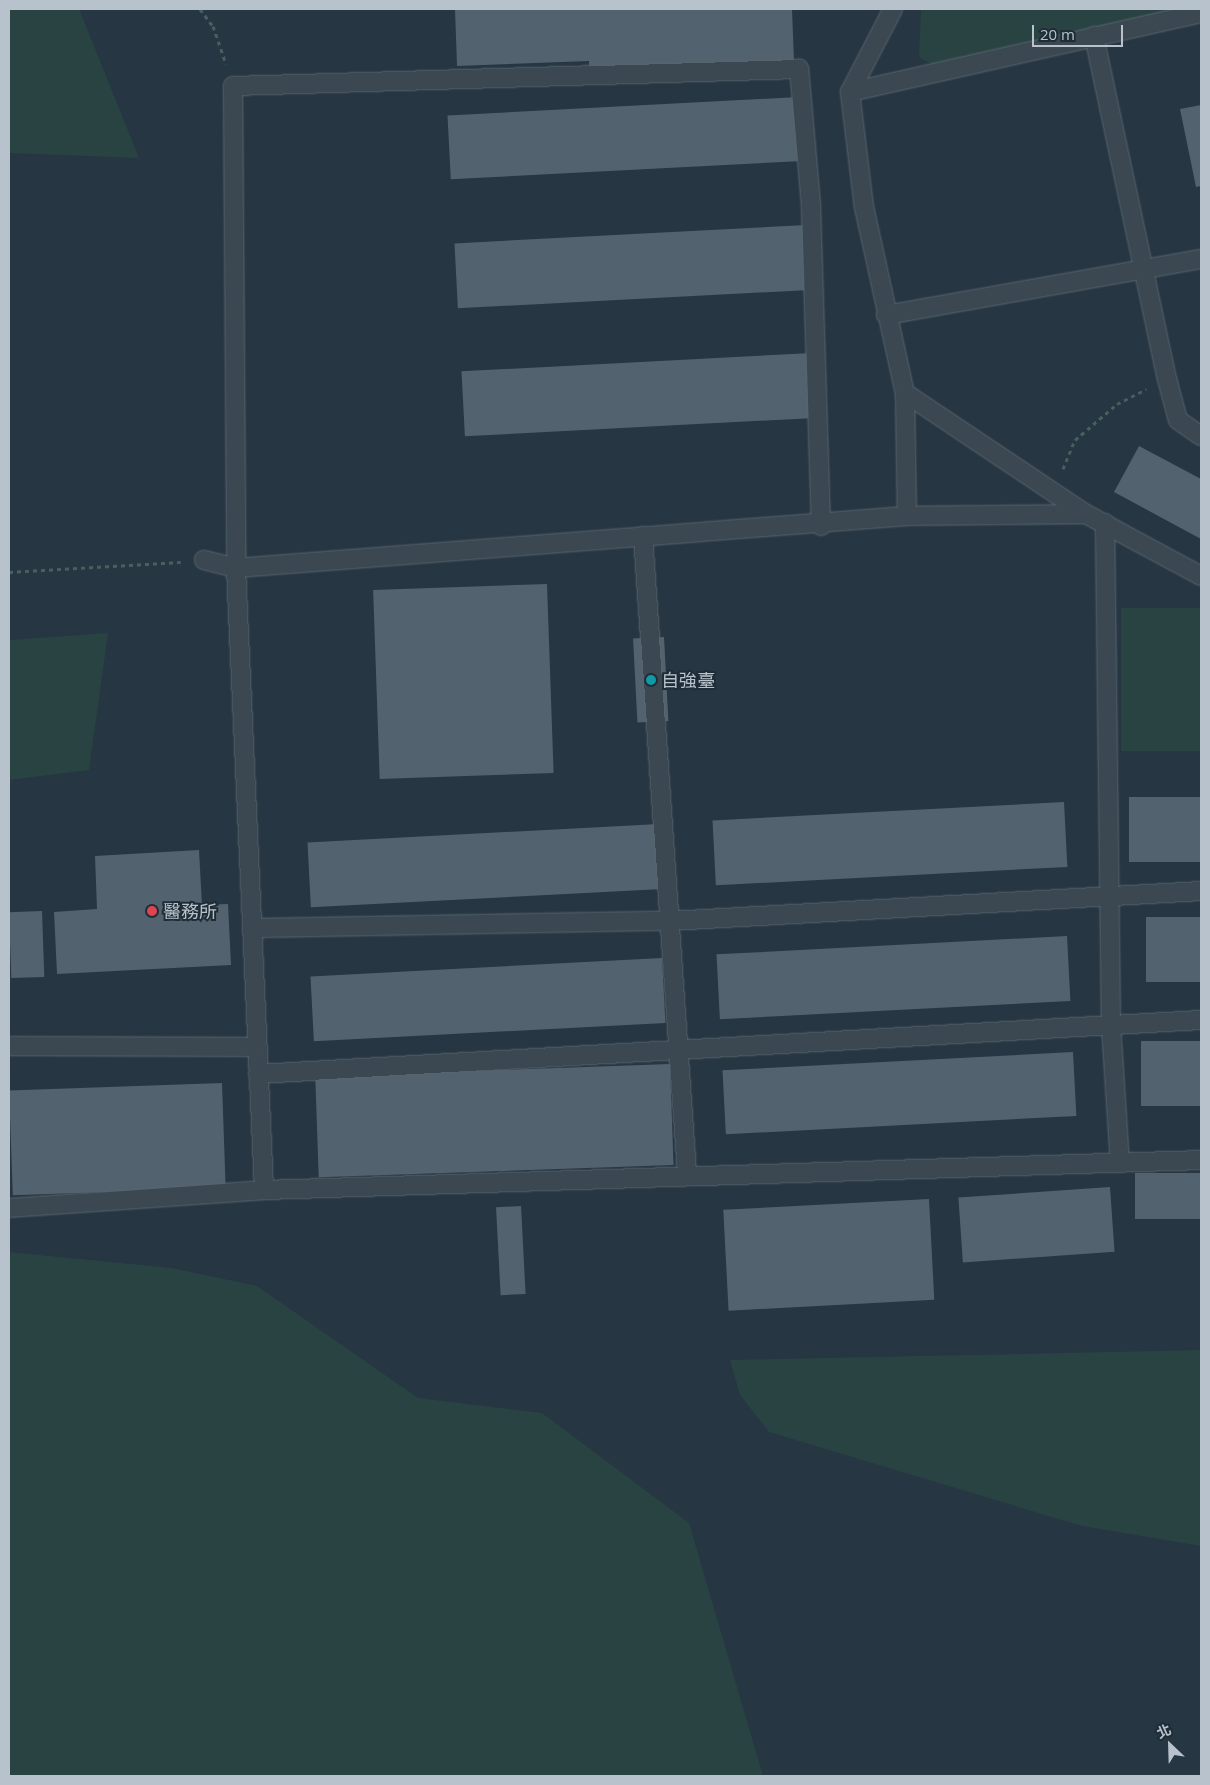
<!DOCTYPE html>
<html>
<head>
<meta charset="utf-8">
<style>
	body { margin:0 }
	#map { position:relative; width:1210px; height:1785px; overflow:hidden; background:#263642; font-family:"Open Sans","Noto Sans TC",sans-serif }
	div>[style] { position:absolute }
	.green>* { inset:0; background:#284342; transform-origin:0 0 }
	.building>* { inset:0; background:#52636f; transform-origin:0 0 }
	.path>* { height:3px; margin-top:-1.5px; transform-origin:0; background:repeating-linear-gradient(90deg,#475f5e 0 4px,transparent 0 8px) }
	.roads { filter:drop-shadow(0 0 1px #59656f) drop-shadow(0 0 1px #59656f) }
	.service>* { height:18px; margin:-9px; padding:0 9px; transform-origin:9px; border-radius:9px; background:#3b4852 }
	.dots>* { width:14px; height:14px; translate:-50% -50%; box-sizing:border-box; border:2px solid #1f2d37; border-radius:50% }
	span { translate:-50% -50%; white-space:nowrap; text-align:center; line-height:1.15; -webkit-text-stroke:4px #1f2d37; paint-order:stroke }
	.poi-label { font-size:18px; color:#b8c2cc }
	.left { translate:0 -50%; text-align:left }
	.frame { position:absolute; inset:0; border:10px solid #b8c2cc; pointer-events:none }
	.north { position:absolute; left:1145px; top:1720px; width:50px; height:50px; -webkit-text-stroke:4px #1f2d37; paint-order:stroke; rotate:336deg; font-size:14px; font-weight:700; line-height:20px; text-align:center; color:#b8c2cc }
	.north::after { content:''; display:block; margin:auto; width:18px; height:22px; background:#b8c2cc; clip-path:polygon(50% 0,100% 100%,50% 72%,0 100%) }
	.scale { position:absolute; left:1032px; top:25px; width:91px; height:22px; box-sizing:border-box; border:2px solid #b8c2cc; border-top:0; padding-left:6px; font-size:15px; line-height:18px; white-space:nowrap; color:#b8c2cc; -webkit-text-stroke:4px #1f2d37; paint-order:stroke }
</style>
</head>
<body>
<div id="map">
	<div class="green">
		<div style="clip-path:polygon(9px 9px,79px 9px,139px 158px,9px 153px)"></div>
		<div style="clip-path:polygon(921px 9px,1193px 9px,945px 72px,919px 57px)"></div>
		<div style="left:1201px;top:608px;width:143px;height:80px;rotate:90deg"></div>
		<div style="clip-path:polygon(108px 633px,89px 770px,9px 780px,9px 640px)"></div>
		<div style="clip-path:polygon(9px 1252px,172px 1268px,257px 1286px,418px 1398px,542px 1413px,689px 1523px,763px 1776px,9px 1776px)"></div>
		<div style="clip-path:polygon(1201px 1350px,1201px 1546px,1082px 1526px,769px 1432px,740px 1395px,730px 1360px)"></div>
	</div>
	<div class="building">
		<div style="clip-path:polygon(455px 9px,792px 9px,794px 61px,589px 68px,589px 61px,457px 66px)"></div>
		<div style="left:799px;top:97px;width:64px;height:352px;rotate:87deg"></div>
		<div style="clip-path:polygon(1201px 105px,1201px 186px,1196px 187px,1180px 109px)"></div>
		<div style="left:806px;top:225px;width:65px;height:352px;rotate:87deg"></div>
		<div style="left:812px;top:353px;width:65px;height:351px;rotate:87deg"></div>
		<div style="clip-path:polygon(1139px 446px,1201px 479px,1201px 539px,1114px 492px)"></div>
		<div style="left:547px;top:584px;width:189px;height:174px;rotate:88deg"></div>
		<div style="left:664px;top:637px;width:84px;height:31px;rotate:87deg"></div>
		<div style="left:1201px;top:797px;width:65px;height:72px;rotate:90deg"></div>
		<div style="left:1064px;top:802px;width:65px;height:352px;rotate:87deg"></div>
		<div style="left:659px;top:824px;width:65px;height:352px;rotate:87deg"></div>
		<div style="clip-path:polygon(199px 850px,202px 905px,228px 904px,231px 965px,57px 974px,54px 912px,97px 909px,95px 856px)"></div>
		<div style="left:42px;top:911px;width:66px;height:33px;rotate:88deg"></div>
		<div style="left:1201px;top:917px;width:65px;height:55px;rotate:90deg"></div>
		<div style="left:1067px;top:936px;width:65px;height:351px;rotate:87deg"></div>
		<div style="left:662px;top:958px;width:65px;height:352px;rotate:87deg"></div>
		<div style="left:1201px;top:1041px;width:65px;height:60px;rotate:90deg"></div>
		<div style="left:1073px;top:1052px;width:64px;height:351px;rotate:87deg"></div>
		<div style="left:670px;top:1064px;width:101px;height:355px;rotate:88deg"></div>
		<div style="left:222px;top:1083px;width:105px;height:213px;rotate:88deg"></div>
		<div style="left:1201px;top:1173px;width:46px;height:66px;rotate:90deg"></div>
		<div style="left:1110px;top:1187px;width:65px;height:152px;rotate:86deg"></div>
		<div style="left:929px;top:1199px;width:101px;height:206px;rotate:87deg"></div>
		<div style="left:521px;top:1206px;width:88px;height:25px;rotate:87deg"></div>
	</div>
	<div class="path">
		<div style="left:200px;top:9px;width:21px;rotate:53deg"></div>
		<div style="left:213px;top:26px;width:40px;rotate:71.1deg"></div>
		<div style="left:1063px;top:469px;width:31px;rotate:-68deg"></div>
		<div style="left:1075px;top:440px;width:55px;rotate:-40.6deg"></div>
		<div style="left:1117px;top:404px;width:33px;rotate:-27deg"></div>
		<div style="left:9px;top:572px;width:172px;rotate:-3.3deg"></div>
	</div>
	<div class="roads">
		<div class="service">
			<div style="left:893px;top:9px;width:93px;rotate:117.4deg"></div>
			<div style="left:850px;top:92px;width:116px;rotate:83.1deg"></div>
			<div style="left:864px;top:207px;width:190px;rotate:77.6deg"></div>
			<div style="left:905px;top:393px;width:123px;rotate:89.1deg"></div>
			<div style="left:1094px;top:36px;width:351px;rotate:78deg"></div>
			<div style="left:1167px;top:379px;width:42px;rotate:75deg"></div>
			<div style="left:1178px;top:420px;width:28px;rotate:35deg"></div>
			<div style="left:850px;top:92px;width:360px;rotate:-12.7deg"></div>
			<div style="left:886px;top:315px;width:320px;rotate:-10.1deg"></div>
			<div style="left:905px;top:393px;width:218px;rotate:33.8deg"></div>
			<div style="left:1086px;top:514px;width:131px;rotate:28.3deg"></div>
			<div style="left:1105px;top:523px;width:502px;rotate:89.32deg"></div>
			<div style="left:1111px;top:1025px;width:138px;rotate:86.3deg"></div>
			<div style="left:821px;top:526px;width:321px;rotate:-91.8deg"></div>
			<div style="left:811px;top:205px;width:137px;rotate:-95deg"></div>
			<div style="left:799px;top:69px;width:566px;rotate:178.28deg"></div>
			<div style="left:233px;top:86px;width:482px;rotate:89.6deg"></div>
			<div style="left:236px;top:568px;width:623px;rotate:87.42deg"></div>
			<div style="left:264px;top:1190px;width:937px;rotate:-1.83deg"></div>
			<div style="left:643px;top:536px;width:640px;rotate:86.05deg"></div>
			<div style="left:204px;top:560px;width:33px;rotate:14deg"></div>
			<div style="left:236px;top:568px;width:673px;rotate:-4.43deg"></div>
			<div style="left:907px;top:516px;width:179px;rotate:-0.6deg"></div>
			<div style="left:254px;top:928px;width:416px;rotate:-1deg"></div>
			<div style="left:670px;top:921px;width:532px;rotate:-3.23deg"></div>
			<div style="left:9px;top:1046px;width:247px;rotate:0.2deg"></div>
			<div style="left:258px;top:1074px;width:945px;rotate:-3.28deg"></div>
			<div style="left:9px;top:1208px;width:256px;rotate:-4deg"></div>
		</div>
	</div>
	<div class="dots">
		<div style="left:651px;top:680px;background:#0f9aa8"></div>
		<div style="left:152px;top:911px;background:#e0444e"></div>
	</div>
	<div class="poi-label">
		<span class="left" style="left:661px;top:680px">自強臺</span>
		<span class="left" style="left:163px;top:911px">醫務所</span>
	</div>
	<div class="frame"></div>
	<div class="north">北</div>
	<div class="scale">20 m</div>
</div>
</body>
</html>
